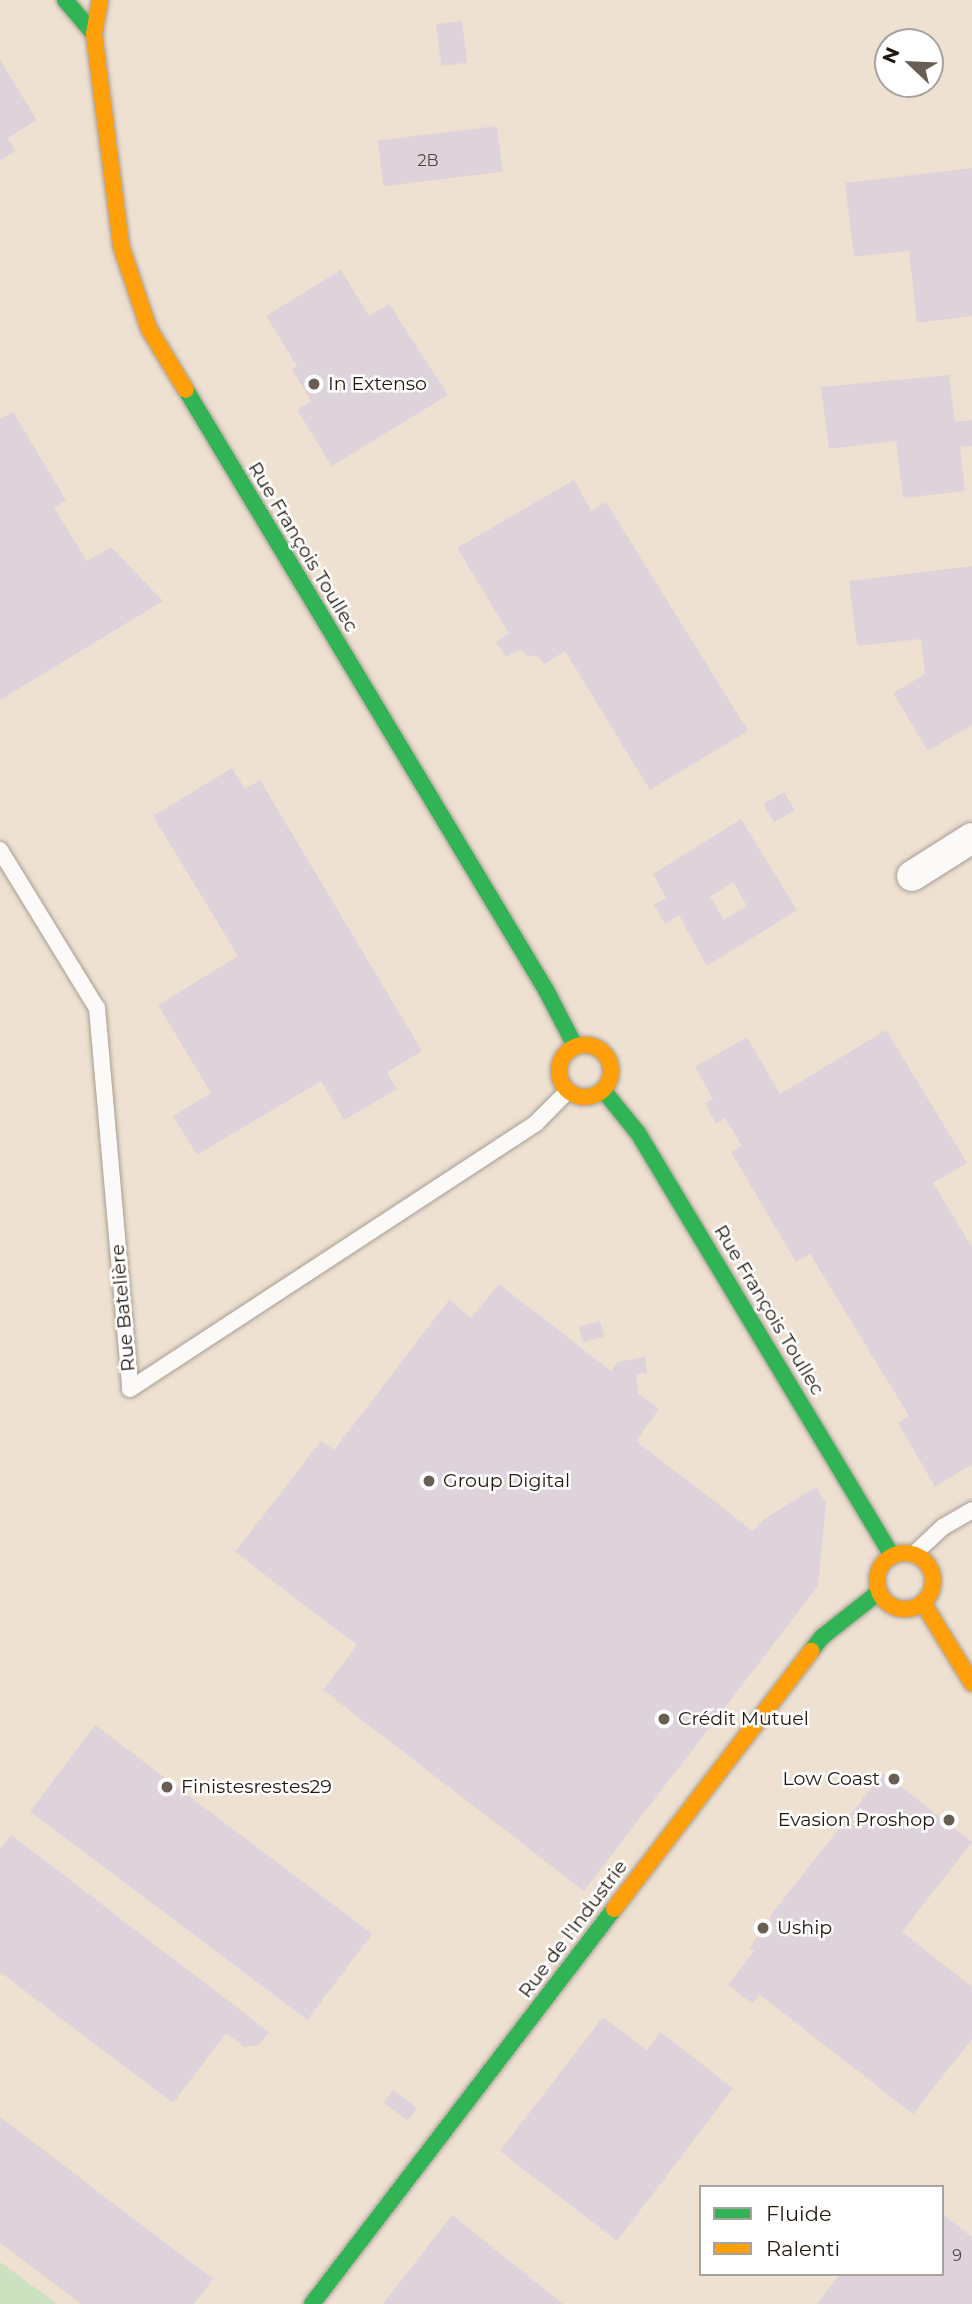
<!DOCTYPE html>
<html>
<head>
<meta charset="utf-8">
<style>
	body { margin:0 }
	#map { position:relative; width:972px; height:2304px; overflow:hidden; background:#eee1d2; font-family:Montserrat,sans-serif }
	div>[style] { position:absolute }
	.green>* { inset:0; background:#cce1c0 }
	.building>* { inset:0; background:#ded3da; transform-origin:0 0 }
	.roads { filter:drop-shadow(0 0 2px #a89d92) drop-shadow(0 0 2px #a89d92) }
	.lane>* { height:16px; margin:-8px; padding:0 8px; transform-origin:8px; border-radius:8px; background:#fcfaf8 }
	.street>* { height:30px; margin:-15px; padding:0 15px; transform-origin:15px; border-radius:15px; background:#fcfaf8 }
	.fast>* { height:16px; margin:-8px; padding:0 8px; transform-origin:8px; border-radius:8px; background:#30b455 }
	.slow>* { height:16px; margin:-8px; padding:0 8px; transform-origin:8px; border-radius:8px; background:#ff9f0a }
	.slow>.ring { margin:-8px; padding:0; box-sizing:content-box; background:none; border:16px solid #ff9f0a; border-radius:50% }
	.dots>* { width:19px; height:19px; translate:-50% -50%; box-sizing:border-box; border:4px solid #fff; border-radius:50% }
	span { translate:-50% -50%; white-space:nowrap; text-align:center; line-height:1.15; -webkit-text-stroke:5px #fff; paint-order:stroke }
	.number-label { font-size:16px; color:#504741 }
	.number-label span { -webkit-text-stroke-width:0 }
	.poi-label { font-size:19px; color:#21180e }
	.left { translate:0 -50%; text-align:left }
	.right { translate:-100% -50%; text-align:right }
	.street-label { font-size:19px; color:#21180e }
	.legend { position:absolute; left:699px; top:2185px; width:245px; height:91px; box-sizing:border-box; background:#fff; border:2px solid #a6a39f; margin:0; padding:9px 12px; list-style:none; font-size:21px; color:#21180e }
	.legend li { display:flex; align-items:center; gap:14px; height:35px }
	.legend b { width:35px; border:2px solid #a6a39f }
	.north { position:absolute; left:874px; top:28px; width:70px; height:70px; box-sizing:border-box; background:#fff; border:2px solid #a6a39f; border-radius:50%; rotate:293deg; font-size:19px; font-weight:700; line-height:28px; text-align:center; color:#21180e }
	.north::after { content:''; display:block; margin:auto; width:24px; height:32px; background:#695e53; clip-path:polygon(50% 0,100% 100%,50% 72%,0 100%) }
</style>
</head>
<body>
<div id="map">
	<div class="green">
		<div style="clip-path:polygon(0 2262px,57px 2304px,0 2304px)"></div>
	</div>
	<div class="building">
		<div style="left:462px;top:21px;width:42px;height:26px;rotate:83deg"></div>
		<div style="clip-path:polygon(0 60px,37px 120px,7px 138px,16px 151px,0 160px)"></div>
		<div style="left:497px;top:126px;width:46px;height:120px;rotate:83deg"></div>
		<div style="clip-path:polygon(972px 168px,972px 316px,917px 323px,909px 251px,854px 257px,845px 183px)"></div>
		<div style="clip-path:polygon(341px 270px,369px 316px,389px 304px,448px 395px,332px 466px,297px 410px,311px 401px,292px 369px,297px 366px,266px 316px)"></div>
		<div style="clip-path:polygon(949px 375px,955px 422px,972px 420px,972px 446px,960px 447px,965px 491px,903px 498px,896px 441px,829px 449px,821px 387px)"></div>
		<div style="clip-path:polygon(13px 412px,66px 500px,54px 508px,87px 561px,111px 547px,163px 601px,0 700px,0 419px)"></div>
		<div style="clip-path:polygon(574px 480px,591px 511px,606px 502px,748px 731px,650px 790px,565px 651px,544px 664px,539px 657px,526px 655px,520px 649px,506px 657px,496px 642px,509px 633px,457px 548px)"></div>
		<div style="clip-path:polygon(972px 566px,972px 725px,928px 751px,893px 693px,925px 674px,921px 639px,857px 646px,849px 581px)"></div>
		<div style="clip-path:polygon(232px 768px,245px 789px,260px 780px,422px 1051px,387px 1072px,397px 1089px,344px 1120px,321px 1081px,197px 1155px,173px 1116px,211px 1093px,158px 1005px,238px 956px,153px 816px)"></div>
		<div style="left:784px;top:792px;width:21px;height:24px;rotate:59deg"></div>
		<div style="clip-path:polygon(evenodd,741px 819px,797px 910px,707px 966px,679px 915px,665px 924px,654px 905px,666px 898px,653px 874px,741px 819px,733px 882px,747px 906px,724px 920px,710px 897px,733px 882px)"></div>
		<div style="clip-path:polygon(886px 1030px,967px 1163px,933px 1183px,972px 1247px,972px 1464px,935px 1487px,898px 1423px,909px 1416px,810px 1254px,796px 1262px,731px 1152px,742px 1146px,725px 1118px,716px 1123px,705px 1103px,713px 1099px,695px 1067px,747px 1037px,780px 1094px)"></div>
		<div style="clip-path:polygon(499px 1284px,611px 1371px,618px 1362px,645px 1357px,647px 1373px,636px 1374px,638px 1393px,659px 1409px,636px 1441px,753px 1531px,763px 1520px,816px 1487px,826px 1504px,818px 1586px,584px 1891px,323px 1690px,357px 1645px,235px 1552px,321px 1441px,334px 1450px,449px 1300px,471px 1318px)"></div>
		<div style="left:600px;top:1321px;width:16px;height:22px;rotate:75deg"></div>
		<div style="left:95px;top:1725px;width:347px;height:108px;rotate:37deg"></div>
		<div style="clip-path:polygon(883px 1773px,972px 1842px,902px 1932px,972px 1987px,972px 2039px,913px 2114px,760px 1995px,752px 2004px,728px 1985px,754px 1951px,750px 1948px,774px 1911px)"></div>
		<div style="clip-path:polygon(11px 1835px,269px 2032px,259px 2045px,244px 2047px,226px 2033px,173px 2103px,0 1972px,0 1849px)"></div>
		<div style="clip-path:polygon(603px 2017px,647px 2050px,660px 2032px,733px 2088px,617px 2241px,500px 2151px)"></div>
		<div style="left:393px;top:2090px;width:30px;height:16px;rotate:37deg"></div>
		<div style="clip-path:polygon(0 2117px,213px 2279px,194px 2304px,81px 2304px,0 2243px)"></div>
		<div style="clip-path:polygon(942px 2214px,972px 2237px,972px 2304px,817px 2304px,840px 2274px,942px 2274px)"></div>
		<div style="clip-path:polygon(452px 2215px,563px 2304px,383px 2304px)"></div>
	</div>
	<div class="roads">
		<div class="lane">
			<div style="left:0;top:850px;width:185px;rotate:58.5deg"></div>
			<div style="left:97px;top:1008px;width:382px;rotate:85deg"></div>
			<div style="left:130px;top:1389px;width:485px;rotate:-33.2deg"></div>
			<div style="left:536px;top:1123px;width:45px;rotate:-45deg"></div>
			<div style="left:914px;top:1554px;width:40px;rotate:-43deg"></div>
			<div style="left:943px;top:1527px;width:34px;rotate:-30deg"></div>
		</div>
		<div class="street">
			<div style="left:912px;top:876px;width:71px;rotate:-32.3deg"></div>
		</div>
		<div class="fast">
			<div style="left:65px;top:0;width:45px;rotate:49.5deg"></div>
			<div style="left:186px;top:390px;width:700px;rotate:59.04deg"></div>
			<div style="left:546px;top:990px;width:63px;rotate:62.6deg"></div>
			<div style="left:603px;top:1090px;width:55px;rotate:50.9deg"></div>
			<div style="left:638px;top:1133px;width:493px;rotate:59deg"></div>
			<div style="left:811px;top:1651px;width:18px;rotate:-52deg"></div>
			<div style="left:822px;top:1637px;width:73px;rotate:-38.3deg"></div>
			<div style="left:312px;top:2304px;width:497px;rotate:-52.6deg"></div>
		</div>
		<div class="slow">
			<div style="left:100px;top:0;width:35px;rotate:100deg"></div>
			<div style="left:94px;top:34px;width:214px;rotate:82.7deg"></div>
			<div style="left:121px;top:246px;width:88px;rotate:71.4deg"></div>
			<div style="left:149px;top:329px;width:71px;rotate:58.8deg"></div>
			<div class="ring" style="left:559px;top:1045px;width:36px;height:36px"></div>
			<div class="ring" style="left:877px;top:1553px;width:40px;height:40px"></div>
			<div style="left:923px;top:1603px;width:94px;rotate:58.5deg"></div>
			<div style="left:614px;top:1909px;width:325px;rotate:-52.6deg"></div>
		</div>
	</div>
	<div class="dots">
		<div style="left:314px;top:384px;background:#695e53"></div>
		<div style="left:429px;top:1481px;background:#695e53"></div>
		<div style="left:664px;top:1719px;background:#695e53"></div>
		<div style="left:894px;top:1779px;background:#695e53"></div>
		<div style="left:167px;top:1787px;background:#695e53"></div>
		<div style="left:949px;top:1820px;background:#695e53"></div>
		<div style="left:763px;top:1928px;background:#695e53"></div>
	</div>
	<div class="number-label">
		<span style="left:428px;top:161px">2B</span>
		<span style="left:957px;top:2256px">9</span>
	</div>
	<div class="poi-label">
		<span class="left" style="left:328px;top:384px">In Extenso</span>
		<span class="left" style="left:443px;top:1481px">Group Digital</span>
		<span class="left" style="left:678px;top:1719px">Crédit Mutuel</span>
		<span class="right" style="left:880px;top:1779px">Low Coast</span>
		<span class="left" style="left:181px;top:1787px">Finistesrestes29</span>
		<span class="right" style="left:935px;top:1820px">Evasion Proshop</span>
		<span class="left" style="left:777px;top:1928px">Uship</span>
	</div>
	<div class="street-label">
		<span style="left:303px;top:547px;rotate:59deg">Rue François Toullec</span>
		<span style="left:123px;top:1308px;rotate:-95deg">Rue Batelière</span>
		<span style="left:769px;top:1310px;rotate:59deg">Rue François Toullec</span>
		<span style="left:573px;top:1929px;rotate:-53deg">Rue de l'Industrie</span>
	</div>
	<ul class="legend">
	<li><b style="height:9px;background:#30b455"></b>Fluide</li>
	<li><b style="height:9px;background:#ff9f0a"></b>Ralenti</li>
	</ul>
	<div class="north">N</div>
</div>
</body>
</html>
